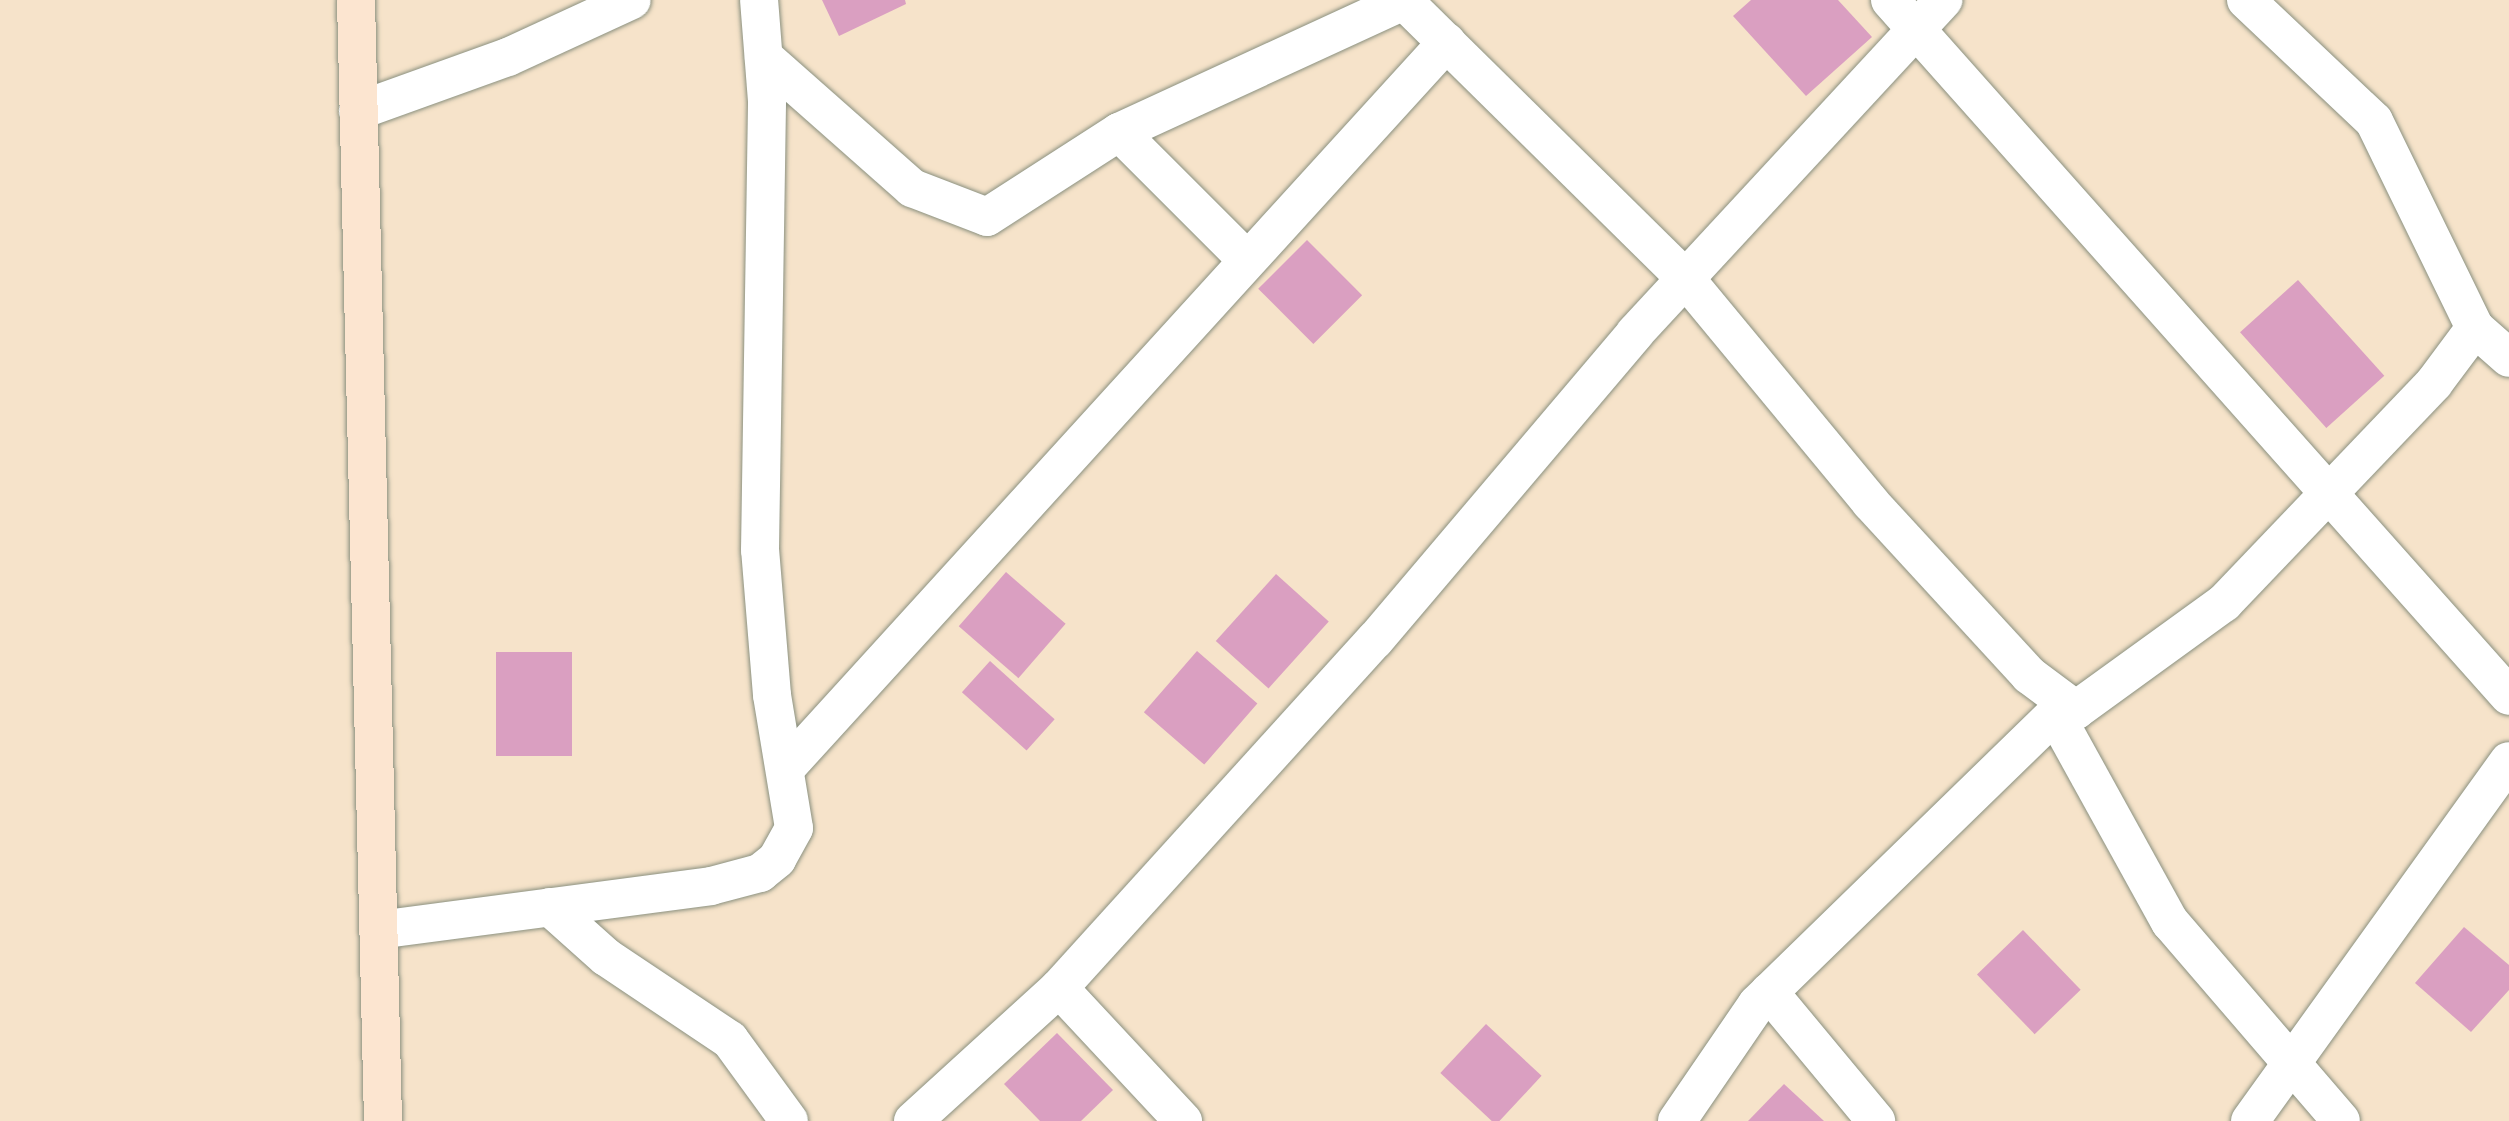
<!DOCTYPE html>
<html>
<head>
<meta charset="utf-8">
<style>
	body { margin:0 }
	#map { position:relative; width:2509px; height:1121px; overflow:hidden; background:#f6e3ca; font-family:Cardo,serif }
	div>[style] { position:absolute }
	.building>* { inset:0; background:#da9fc1; transform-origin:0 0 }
	.roads { filter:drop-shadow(0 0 2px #8a907f) drop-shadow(0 0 2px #8a907f) }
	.street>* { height:38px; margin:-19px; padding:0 19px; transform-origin:19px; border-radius:19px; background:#fff }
	.secondary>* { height:38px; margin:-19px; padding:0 19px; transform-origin:19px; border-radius:19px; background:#fce5d0 }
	span { translate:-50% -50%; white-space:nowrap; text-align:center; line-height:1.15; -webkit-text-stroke:6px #fdfcf7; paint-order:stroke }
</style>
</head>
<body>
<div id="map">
	<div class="building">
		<div style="clip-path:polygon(822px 0,905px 0,906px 4px,839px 36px)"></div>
		<div style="clip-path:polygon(1751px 0,1838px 0,1872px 37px,1806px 96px,1733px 16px)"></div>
		<div style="left:1307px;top:240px;width:78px;height:69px;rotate:45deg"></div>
		<div style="left:2298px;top:280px;width:129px;height:78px;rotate:48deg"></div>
		<div style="left:1006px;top:572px;width:79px;height:72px;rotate:41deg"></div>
		<div style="left:1276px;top:574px;width:71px;height:90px;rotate:42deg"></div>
		<div style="left:1197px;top:651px;width:80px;height:81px;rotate:41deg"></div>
		<div style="left:496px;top:652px;width:76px;height:104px"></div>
		<div style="left:990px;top:661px;width:87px;height:42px;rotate:42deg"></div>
		<div style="clip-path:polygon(2464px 927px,2509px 965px,2509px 990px,2471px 1032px,2415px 983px)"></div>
		<div style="left:2023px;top:930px;width:83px;height:64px;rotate:46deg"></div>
		<div style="left:1486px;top:1024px;width:76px;height:67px;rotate:43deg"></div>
		<div style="clip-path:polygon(1057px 1033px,1113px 1090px,1081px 1121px,1040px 1121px,1004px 1084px)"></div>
		<div style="clip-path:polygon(1784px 1084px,1824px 1121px,1748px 1121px)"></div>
	</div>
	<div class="roads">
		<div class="street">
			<div style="left:1403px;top:0;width:396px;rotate:44.6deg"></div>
			<div style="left:1685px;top:278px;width:291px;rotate:50.4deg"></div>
			<div style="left:1870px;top:502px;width:235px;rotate:47.4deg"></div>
			<div style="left:2029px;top:675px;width:59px;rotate:36.7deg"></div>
			<div style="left:2076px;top:710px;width:183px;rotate:-35.9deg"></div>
			<div style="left:2224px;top:603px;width:304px;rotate:-46.3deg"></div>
			<div style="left:2434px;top:383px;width:69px;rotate:-53.3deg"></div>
			<div style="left:1890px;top:0;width:931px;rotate:48.35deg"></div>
			<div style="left:2246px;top:0;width:176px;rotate:43.4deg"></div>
			<div style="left:2374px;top:121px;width:230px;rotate:64deg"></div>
			<div style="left:2475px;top:328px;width:45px;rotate:41.4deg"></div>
			<div style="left:764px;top:57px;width:198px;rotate:41.5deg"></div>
			<div style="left:912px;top:188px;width:80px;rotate:21.1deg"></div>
			<div style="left:987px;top:217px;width:157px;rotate:-32.8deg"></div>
			<div style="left:1119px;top:132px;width:180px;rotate:45deg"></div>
			<div style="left:358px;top:111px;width:159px;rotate:-19.8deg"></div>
			<div style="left:508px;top:57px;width:136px;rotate:-24.7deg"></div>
			<div style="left:1119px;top:132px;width:314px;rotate:-24.7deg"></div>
			<div style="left:785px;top:769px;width:983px;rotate:-47.68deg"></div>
			<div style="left:550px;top:907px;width:75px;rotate:41.8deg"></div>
			<div style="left:606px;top:957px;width:149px;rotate:33.8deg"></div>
			<div style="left:730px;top:1040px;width:100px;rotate:53.9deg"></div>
			<div style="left:378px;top:930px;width:336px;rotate:-7.5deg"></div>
			<div style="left:711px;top:886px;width:51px;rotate:-14.9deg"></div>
			<div style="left:760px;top:873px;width:22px;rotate:-39deg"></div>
			<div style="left:777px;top:859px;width:35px;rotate:-61deg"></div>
			<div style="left:794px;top:828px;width:135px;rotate:-99.4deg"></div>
			<div style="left:772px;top:695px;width:145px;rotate:-94.7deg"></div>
			<div style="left:760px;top:550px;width:449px;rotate:-89.1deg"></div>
			<div style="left:767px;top:101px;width:101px;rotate:-94.5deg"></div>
			<div style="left:1059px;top:988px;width:182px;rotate:47deg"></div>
			<div style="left:1769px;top:992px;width:168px;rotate:50.3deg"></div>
			<div style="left:913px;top:1121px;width:197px;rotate:-42.3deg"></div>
			<div style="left:1059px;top:988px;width:470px;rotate:-47.8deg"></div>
			<div style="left:1375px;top:640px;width:402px;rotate:-49.7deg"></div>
			<div style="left:1635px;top:333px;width:454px;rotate:-47.2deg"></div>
			<div style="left:1677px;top:1121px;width:142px;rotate:-55.6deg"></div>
			<div style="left:1757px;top:1004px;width:416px;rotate:-44.2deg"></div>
			<div style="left:2055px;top:714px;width:238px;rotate:61.1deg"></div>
			<div style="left:2170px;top:922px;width:262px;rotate:49.3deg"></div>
			<div style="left:2250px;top:1121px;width:443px;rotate:-54.3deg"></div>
		</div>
		<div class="secondary">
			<div style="left:356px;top:0;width:1121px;rotate:88.62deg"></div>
		</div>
	</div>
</div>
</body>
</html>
